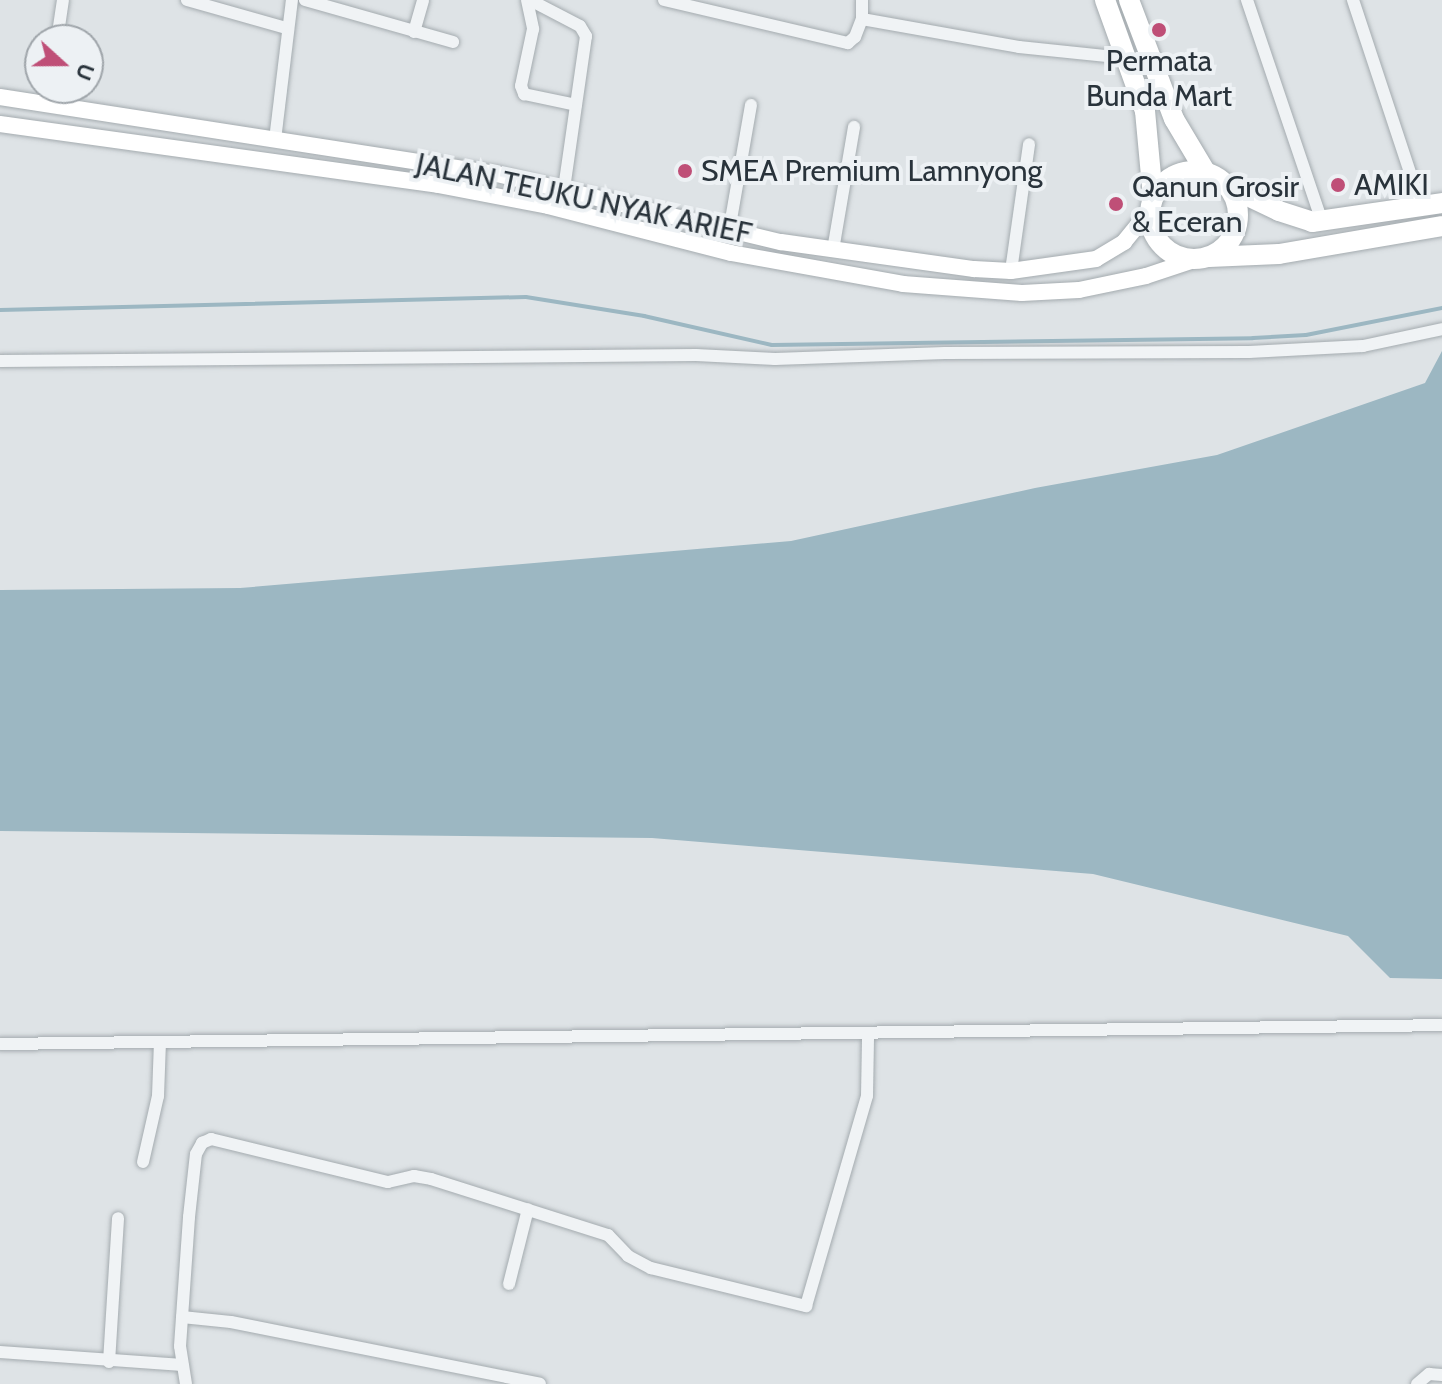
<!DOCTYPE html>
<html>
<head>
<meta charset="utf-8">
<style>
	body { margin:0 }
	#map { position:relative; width:1442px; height:1384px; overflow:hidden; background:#dee3e6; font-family:Cabin,sans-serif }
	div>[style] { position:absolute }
	.water>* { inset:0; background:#9cb7c2 }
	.stream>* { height:4px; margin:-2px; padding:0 2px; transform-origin:2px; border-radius:2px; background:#9cb7c2 }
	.roads { filter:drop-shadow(0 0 2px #a4abaf) drop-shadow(0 0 2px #a4abaf) }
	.minor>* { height:12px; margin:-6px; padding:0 6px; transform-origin:6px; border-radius:6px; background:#f0f3f5 }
	.secondary>* { height:16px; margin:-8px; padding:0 8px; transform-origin:8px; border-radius:8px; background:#fff }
	.trunk>* { height:20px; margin:-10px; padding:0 10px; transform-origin:10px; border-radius:10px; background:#fff }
	.trunk>.ring { margin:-10px; padding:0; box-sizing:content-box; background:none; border:20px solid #fff; border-radius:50% }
	.dots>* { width:22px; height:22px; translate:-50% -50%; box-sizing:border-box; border:4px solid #edf1f4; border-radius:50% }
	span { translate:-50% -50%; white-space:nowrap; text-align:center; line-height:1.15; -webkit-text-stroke:8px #edf1f4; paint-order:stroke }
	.poi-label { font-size:30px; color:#29333b }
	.left { translate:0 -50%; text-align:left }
	.street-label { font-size:30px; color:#29333b }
	.north { position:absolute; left:24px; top:24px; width:80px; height:80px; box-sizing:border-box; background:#edf1f4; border:2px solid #9fa5aa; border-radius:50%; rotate:111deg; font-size:22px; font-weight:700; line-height:32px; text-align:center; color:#29333b }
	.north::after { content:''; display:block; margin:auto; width:28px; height:36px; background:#bf4f77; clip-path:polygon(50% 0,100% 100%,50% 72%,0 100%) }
</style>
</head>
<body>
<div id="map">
	<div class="water">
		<div style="clip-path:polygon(1442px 351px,1442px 979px,1390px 978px,1348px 936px,1093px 874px,652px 838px,0 831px,0 590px,240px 588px,791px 541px,1035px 488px,1217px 455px,1425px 383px)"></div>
	</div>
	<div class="stream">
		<div style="left:0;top:310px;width:526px;rotate:-1.42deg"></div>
		<div style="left:526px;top:297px;width:120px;rotate:9.1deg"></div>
		<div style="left:644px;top:316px;width:131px;rotate:12.8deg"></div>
		<div style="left:772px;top:345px;width:481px;rotate:-0.8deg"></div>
		<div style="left:1253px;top:338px;width:53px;rotate:-3.2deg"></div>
		<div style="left:1306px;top:335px;width:139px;rotate:-11.2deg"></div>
	</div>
	<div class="roads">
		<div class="minor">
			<div style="left:187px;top:0;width:103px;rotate:15.8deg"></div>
			<div style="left:305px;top:0;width:154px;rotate:15.8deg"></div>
			<div style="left:527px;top:0;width:30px;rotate:78deg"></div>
			<div style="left:533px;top:29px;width:58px;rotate:101.9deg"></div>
			<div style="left:521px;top:86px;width:9px;rotate:69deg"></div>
			<div style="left:524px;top:94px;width:53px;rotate:11.9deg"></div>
			<div style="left:530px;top:0;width:56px;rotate:27.5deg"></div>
			<div style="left:580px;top:26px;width:12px;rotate:59deg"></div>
			<div style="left:586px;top:36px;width:154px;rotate:98.2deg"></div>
			<div style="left:664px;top:0;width:189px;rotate:13.2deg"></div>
			<div style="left:848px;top:43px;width:9px;rotate:-41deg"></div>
			<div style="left:855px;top:37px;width:19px;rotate:-69deg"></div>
			<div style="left:862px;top:0;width:19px;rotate:90deg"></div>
			<div style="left:862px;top:19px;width:159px;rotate:10.1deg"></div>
			<div style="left:1019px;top:47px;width:108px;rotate:5.9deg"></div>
			<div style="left:1247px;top:0;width:234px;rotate:71.3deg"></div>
			<div style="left:1353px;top:0;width:217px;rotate:71.7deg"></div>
			<div style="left:414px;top:32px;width:33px;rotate:-74deg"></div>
			<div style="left:57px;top:40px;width:40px;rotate:-81.5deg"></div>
			<div style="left:48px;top:102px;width:14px;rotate:-82deg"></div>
			<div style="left:275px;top:140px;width:141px;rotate:-83.1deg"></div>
			<div style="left:729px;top:231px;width:128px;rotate:-80.1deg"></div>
			<div style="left:833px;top:250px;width:125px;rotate:-80.3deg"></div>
			<div style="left:1011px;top:271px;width:128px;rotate:-81.9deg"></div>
			<div style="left:0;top:361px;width:696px;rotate:-0.49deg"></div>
			<div style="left:696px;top:355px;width:79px;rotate:2.9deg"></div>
			<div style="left:775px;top:359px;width:170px;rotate:-2deg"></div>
			<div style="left:945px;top:353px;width:304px;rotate:-0.2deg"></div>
			<div style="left:1249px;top:352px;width:114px;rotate:-3deg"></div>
			<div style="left:1363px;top:346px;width:81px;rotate:-12.1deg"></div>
			<div style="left:0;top:1044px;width:1442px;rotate:-0.75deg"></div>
			<div style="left:143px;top:1162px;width:68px;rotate:-77.2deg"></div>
			<div style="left:158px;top:1096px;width:54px;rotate:-87.9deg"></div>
			<div style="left:509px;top:1284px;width:77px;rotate:-75.8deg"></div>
			<div style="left:182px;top:1317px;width:49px;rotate:5.8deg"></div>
			<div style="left:231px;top:1322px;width:315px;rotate:11.3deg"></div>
			<div style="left:0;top:1352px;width:183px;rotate:4.1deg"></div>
			<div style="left:109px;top:1362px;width:144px;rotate:-86.4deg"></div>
			<div style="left:186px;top:1384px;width:38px;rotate:-99deg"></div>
			<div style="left:180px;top:1346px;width:129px;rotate:-86deg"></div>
			<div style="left:189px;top:1217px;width:63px;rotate:-83.7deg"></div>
			<div style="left:196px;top:1154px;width:13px;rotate:-61deg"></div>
			<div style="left:202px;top:1143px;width:10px;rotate:-24deg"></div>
			<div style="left:211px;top:1139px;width:182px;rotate:13.7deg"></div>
			<div style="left:388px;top:1182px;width:27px;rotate:-13deg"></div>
			<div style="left:414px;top:1176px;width:17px;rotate:10deg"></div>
			<div style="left:431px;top:1179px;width:186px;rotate:17.6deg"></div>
			<div style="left:608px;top:1235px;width:29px;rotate:46deg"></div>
			<div style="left:628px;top:1256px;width:26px;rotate:28deg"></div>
			<div style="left:651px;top:1268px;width:160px;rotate:13.8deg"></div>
			<div style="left:806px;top:1306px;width:219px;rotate:-73.8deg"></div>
			<div style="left:867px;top:1096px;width:60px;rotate:-89deg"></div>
			<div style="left:1417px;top:1384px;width:16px;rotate:-40deg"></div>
			<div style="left:1429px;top:1374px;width:13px;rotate:4deg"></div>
		</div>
		<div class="secondary">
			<div style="left:0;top:97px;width:503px;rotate:8.81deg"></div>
			<div style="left:497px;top:174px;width:292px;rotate:13.5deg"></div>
			<div style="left:781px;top:242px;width:195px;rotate:8deg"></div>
			<div style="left:974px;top:269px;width:37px;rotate:3deg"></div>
			<div style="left:1011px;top:271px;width:86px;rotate:-8deg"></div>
			<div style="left:1096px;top:259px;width:33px;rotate:-31deg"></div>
			<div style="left:1124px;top:242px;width:41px;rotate:-50.9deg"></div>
			<div style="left:0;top:124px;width:442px;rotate:7.9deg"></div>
			<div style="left:438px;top:185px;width:112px;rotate:10.8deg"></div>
			<div style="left:548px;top:206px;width:189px;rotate:14.4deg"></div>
			<div style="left:731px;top:253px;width:175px;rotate:10.2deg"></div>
			<div style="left:903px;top:284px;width:119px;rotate:4.3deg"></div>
			<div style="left:1022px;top:293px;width:57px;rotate:-3deg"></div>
			<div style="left:1079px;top:290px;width:68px;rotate:-11.8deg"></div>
			<div style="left:1146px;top:276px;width:54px;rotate:-18.4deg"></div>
		</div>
		<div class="trunk">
			<div style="left:1105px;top:0;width:118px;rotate:70.2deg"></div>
			<div style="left:1145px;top:111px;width:86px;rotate:84.7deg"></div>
			<div style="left:1129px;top:0;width:127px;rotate:69.3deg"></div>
			<div style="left:1174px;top:119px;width:61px;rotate:59.2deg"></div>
			<div class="ring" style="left:1150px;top:171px;width:68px;height:68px"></div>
			<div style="left:1229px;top:187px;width:55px;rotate:25.6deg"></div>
			<div style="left:1279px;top:211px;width:35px;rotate:18deg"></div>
			<div style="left:1312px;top:222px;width:131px;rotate:-8.3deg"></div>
			<div style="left:1209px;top:257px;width:70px;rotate:-2.5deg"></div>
			<div style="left:1279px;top:254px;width:165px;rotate:-9.7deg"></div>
		</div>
	</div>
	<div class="dots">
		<div style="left:1159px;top:30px;background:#bf4f77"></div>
		<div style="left:685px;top:171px;background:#bf4f77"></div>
		<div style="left:1338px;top:185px;background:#bf4f77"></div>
		<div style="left:1116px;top:204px;background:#bf4f77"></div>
	</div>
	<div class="poi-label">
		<span style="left:1159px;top:78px">Permata<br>Bunda Mart</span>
		<span class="left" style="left:701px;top:171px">SMEA Premium Lamnyong</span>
		<span class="left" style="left:1354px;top:185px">AMIKI</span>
		<span class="left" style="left:1132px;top:204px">Qanun Grosir<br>&amp; Eceran</span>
	</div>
	<div class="street-label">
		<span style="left:584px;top:199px;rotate:12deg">JALAN TEUKU NYAK ARIEF</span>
	</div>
	<div class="north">U</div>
</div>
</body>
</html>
